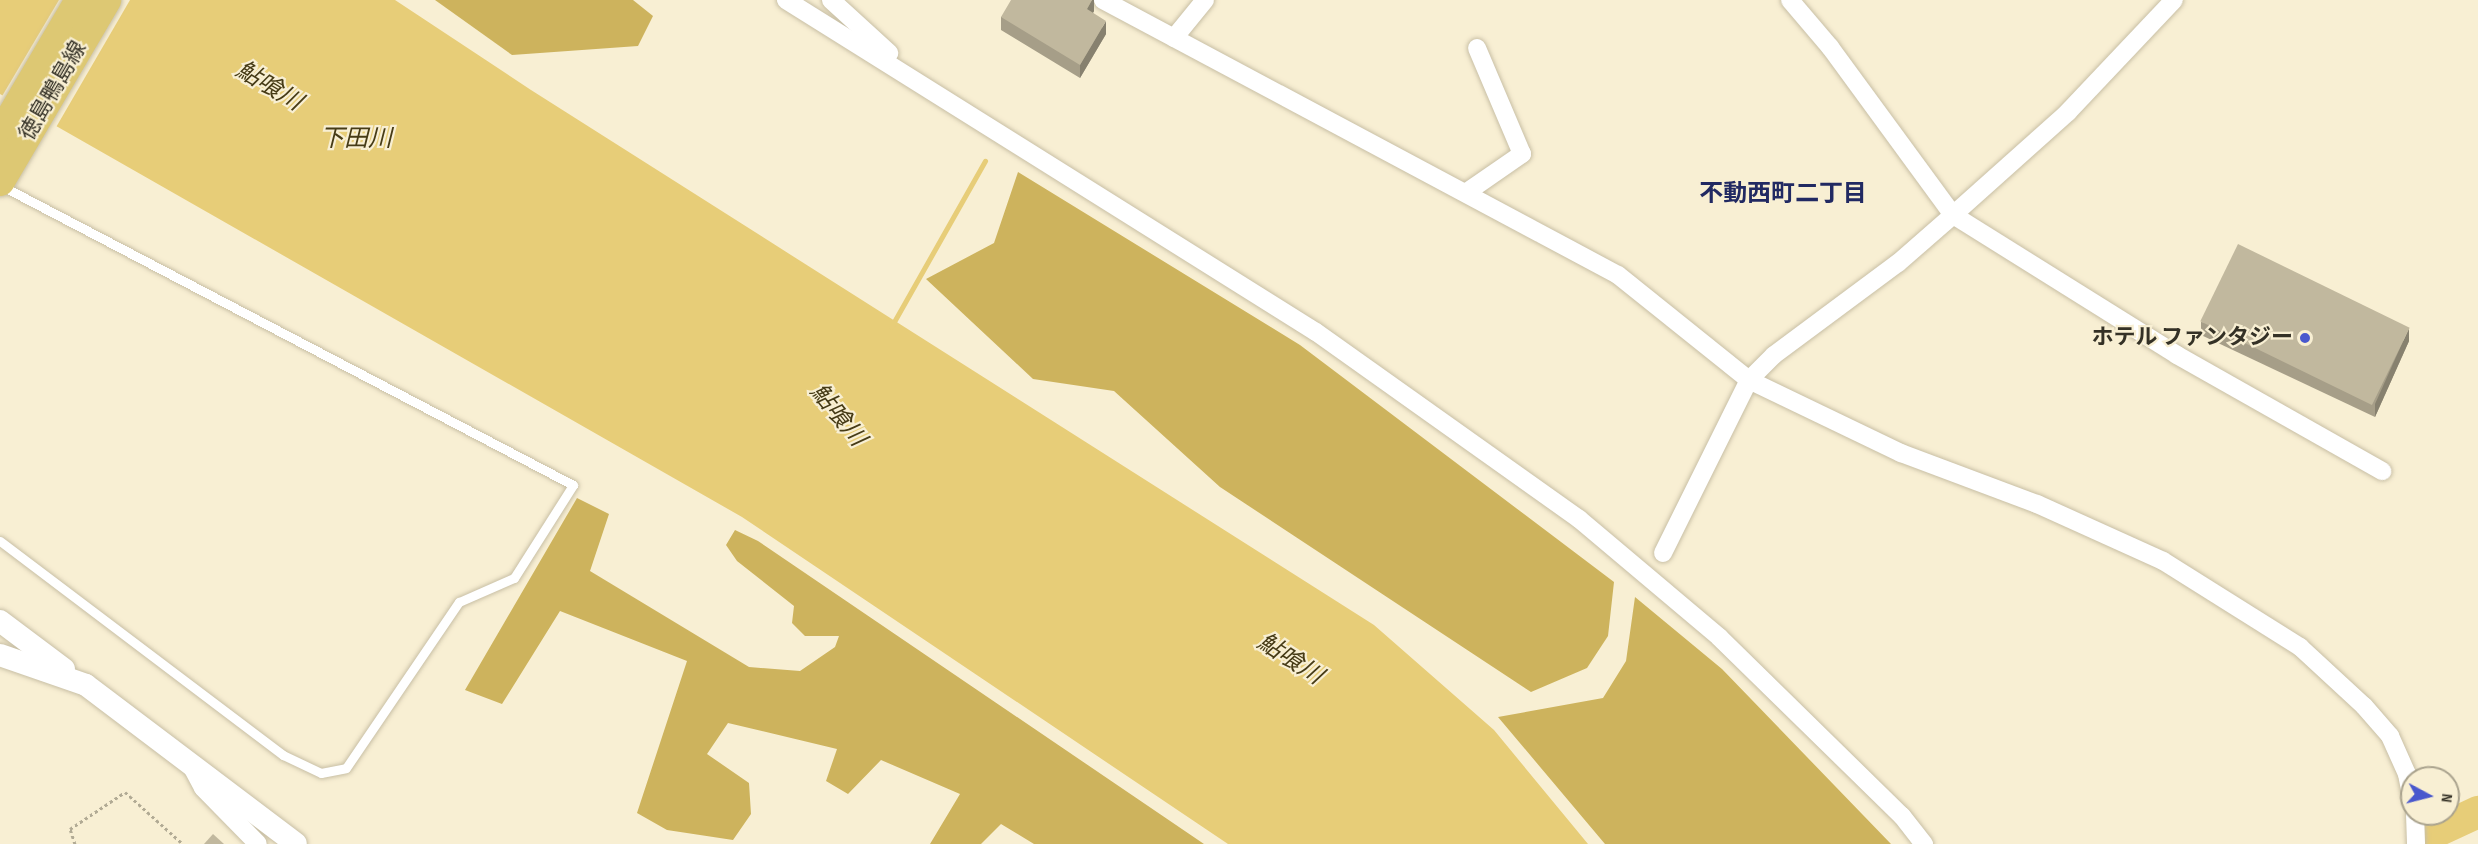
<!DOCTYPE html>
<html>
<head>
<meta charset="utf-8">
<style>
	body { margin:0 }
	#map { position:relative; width:2478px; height:844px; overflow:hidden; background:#f8efd3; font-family:"Sofia Sans Condensed","Noto Sans JP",sans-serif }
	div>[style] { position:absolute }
	.forest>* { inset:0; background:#cdb35d }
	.water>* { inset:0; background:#e7cd78 }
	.pier>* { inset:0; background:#f8efd3 }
	.stream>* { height:5px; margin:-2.5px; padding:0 2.5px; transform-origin:2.5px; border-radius:2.5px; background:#e7cd78 }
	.river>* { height:32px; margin:-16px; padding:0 16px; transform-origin:16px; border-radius:16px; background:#e7cd78 }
	.path>* { height:3px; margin-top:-1.5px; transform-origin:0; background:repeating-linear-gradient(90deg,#b1aa94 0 3px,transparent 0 6px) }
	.roads { filter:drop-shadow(0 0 2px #c8bfa5) drop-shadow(0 0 2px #c8bfa5) }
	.service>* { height:9px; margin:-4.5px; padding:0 4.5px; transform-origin:4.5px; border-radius:4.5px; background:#fff }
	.minor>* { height:18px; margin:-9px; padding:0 9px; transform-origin:9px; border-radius:9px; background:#fff }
	.tertiary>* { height:22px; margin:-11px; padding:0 11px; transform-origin:11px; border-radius:11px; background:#fff }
	.primary>* { height:30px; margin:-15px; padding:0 15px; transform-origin:15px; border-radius:15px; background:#ddc873 }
	.wall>* { inset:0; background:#a69e88 }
	.shaded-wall>* { inset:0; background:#87816f }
	.building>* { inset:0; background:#c1b89e; transform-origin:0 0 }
	.dots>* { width:16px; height:16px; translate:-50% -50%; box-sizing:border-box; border:3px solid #f8efd3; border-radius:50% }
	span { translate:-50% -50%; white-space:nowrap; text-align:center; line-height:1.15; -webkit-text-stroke:4.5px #f8efd3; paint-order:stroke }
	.street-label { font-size:22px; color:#343126 }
	.poi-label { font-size:22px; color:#343126; font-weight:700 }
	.right { translate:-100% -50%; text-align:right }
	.water-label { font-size:24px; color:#463b16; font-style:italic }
	.neighbourhood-label { font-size:24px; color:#212962; font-weight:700 }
	.north { position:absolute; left:2400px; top:766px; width:60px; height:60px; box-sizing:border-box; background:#f8efd3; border:2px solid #aaa38e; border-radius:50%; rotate:97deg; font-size:16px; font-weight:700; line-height:24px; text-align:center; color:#343126 }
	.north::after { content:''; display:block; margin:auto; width:21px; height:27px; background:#4958cd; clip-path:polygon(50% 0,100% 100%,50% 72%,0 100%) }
</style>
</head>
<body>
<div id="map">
	<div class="forest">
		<div style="clip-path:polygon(435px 0,633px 0,653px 16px,638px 46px,512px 55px)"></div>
		<div style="clip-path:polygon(1018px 172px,1300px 345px,1614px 582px,1608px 636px,1587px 668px,1531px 692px,1220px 487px,1114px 391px,1033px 379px,926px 279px,994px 243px)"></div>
		<div style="clip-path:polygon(577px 498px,609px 514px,590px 571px,749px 667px,800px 671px,835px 647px,839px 636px,805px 636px,792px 623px,794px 606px,737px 561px,726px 545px,735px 530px,758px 541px,1204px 844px,1034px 844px,1001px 824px,981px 844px,930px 844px,960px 794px,881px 760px,848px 794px,826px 781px,837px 749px,728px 723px,707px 754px,749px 783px,751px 814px,733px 840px,667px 830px,637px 813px,687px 661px,560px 611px,502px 704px,465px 690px)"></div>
		<div style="clip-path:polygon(1635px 597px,1722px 669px,1891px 844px,1605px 844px,1498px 717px,1603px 698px,1626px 661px)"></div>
	</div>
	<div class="water">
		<div style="clip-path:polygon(0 0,395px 0,531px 90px,1374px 625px,1494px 730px,1588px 844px,1228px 844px,742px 517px,0 94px)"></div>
	</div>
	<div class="pier">
		<div style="clip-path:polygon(59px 0,130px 0,55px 129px,1px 98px)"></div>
	</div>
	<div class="stream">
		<div style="left:891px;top:327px;width:191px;rotate:-60.5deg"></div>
	</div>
	<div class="river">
		<div style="left:2433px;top:833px;width:50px;rotate:-25deg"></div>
	</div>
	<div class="path">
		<div style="left:75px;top:844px;width:16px;rotate:-108deg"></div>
		<div style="left:70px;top:829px;width:66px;rotate:-33.9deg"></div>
		<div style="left:125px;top:792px;width:78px;rotate:41.9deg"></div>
	</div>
	<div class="roads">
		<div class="service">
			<div style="left:0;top:541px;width:355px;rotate:37.1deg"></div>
			<div style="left:283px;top:755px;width:42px;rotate:25.3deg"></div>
			<div style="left:321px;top:773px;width:25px;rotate:-11deg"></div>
			<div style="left:346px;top:768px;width:201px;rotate:-55.8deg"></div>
			<div style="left:459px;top:602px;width:60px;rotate:-23.6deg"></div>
			<div style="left:514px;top:578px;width:110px;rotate:-57.6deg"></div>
			<div style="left:573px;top:485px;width:645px;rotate:-152.36deg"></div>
		</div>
		<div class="minor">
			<div style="left:786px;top:0;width:625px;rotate:32.06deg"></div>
			<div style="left:1316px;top:332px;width:323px;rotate:35.4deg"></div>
			<div style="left:1579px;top:519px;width:183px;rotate:40.1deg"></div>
			<div style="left:1719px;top:637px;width:256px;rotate:44.4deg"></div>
			<div style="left:1902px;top:816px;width:36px;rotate:52deg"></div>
			<div style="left:831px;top:0;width:79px;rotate:42.4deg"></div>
			<div style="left:1103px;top:0;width:584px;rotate:28.1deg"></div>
			<div style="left:1618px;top:275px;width:168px;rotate:38.7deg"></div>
			<div style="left:1749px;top:380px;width:169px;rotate:25.7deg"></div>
			<div style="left:1901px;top:453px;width:145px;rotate:20.6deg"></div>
			<div style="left:2037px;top:504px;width:138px;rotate:24.3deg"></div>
			<div style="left:2163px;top:561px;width:162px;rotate:32.1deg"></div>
			<div style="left:2300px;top:647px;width:87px;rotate:42.7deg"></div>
			<div style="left:2364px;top:706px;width:40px;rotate:49deg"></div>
			<div style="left:2390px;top:736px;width:42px;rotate:65.9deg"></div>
			<div style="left:2407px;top:774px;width:26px;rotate:79deg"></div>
			<div style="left:1790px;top:0;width:62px;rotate:49.6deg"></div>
			<div style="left:1830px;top:47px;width:208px;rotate:53.8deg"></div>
			<div style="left:1953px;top:215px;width:264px;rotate:32deg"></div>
			<div style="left:2177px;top:355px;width:236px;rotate:29.5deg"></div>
			<div style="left:1174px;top:38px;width:49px;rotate:-50.8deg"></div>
			<div style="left:1467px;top:192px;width:67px;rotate:-34.6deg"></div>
			<div style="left:1522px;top:154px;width:115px;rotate:-113deg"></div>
			<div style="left:1663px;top:553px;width:193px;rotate:-63.6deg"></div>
			<div style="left:1749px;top:380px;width:35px;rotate:-45deg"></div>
			<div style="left:1774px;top:355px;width:154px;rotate:-36.6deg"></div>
			<div style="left:1898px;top:263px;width:73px;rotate:-41.1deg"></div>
			<div style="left:1953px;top:215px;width:154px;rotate:-41.8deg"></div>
			<div style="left:2068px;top:112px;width:154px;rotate:-46.6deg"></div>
			<div style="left:193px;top:769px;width:21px;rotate:62deg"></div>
			<div style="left:203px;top:788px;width:78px;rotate:45.5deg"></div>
			<div style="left:2415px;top:814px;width:30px;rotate:88deg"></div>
		</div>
		<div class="tertiary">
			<div style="left:0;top:621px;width:80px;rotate:36.9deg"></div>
			<div style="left:0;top:655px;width:91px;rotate:19.2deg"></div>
			<div style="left:86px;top:685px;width:263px;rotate:37.1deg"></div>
		</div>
		<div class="primary">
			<div style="left:0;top:136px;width:158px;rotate:-59.5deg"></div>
			<div style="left:0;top:181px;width:210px;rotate:-59.6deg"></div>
		</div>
	</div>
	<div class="wall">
		<div style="clip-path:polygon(1094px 0,1094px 11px,1093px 13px,1106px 34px,1080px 78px,1001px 30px,1001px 17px)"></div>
		<div style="clip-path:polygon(2201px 322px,2409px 341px,2375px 417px,2201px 335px)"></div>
	</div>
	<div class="shaded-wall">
		<div style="clip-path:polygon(1092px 0,1094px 0,1094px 11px,1087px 23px,1087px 9px)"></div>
		<div style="clip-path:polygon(1106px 21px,1106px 34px,1080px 78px,1080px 65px)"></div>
		<div style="clip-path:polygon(2409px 328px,2409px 341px,2375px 417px,2375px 404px)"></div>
	</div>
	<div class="building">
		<div style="clip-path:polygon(1011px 0,1092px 0,1087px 9px,1106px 21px,1080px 65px,1001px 17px)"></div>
		<div style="left:2238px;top:244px;width:191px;height:86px;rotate:26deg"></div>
		<div style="clip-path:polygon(213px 834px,224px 844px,204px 844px)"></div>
	</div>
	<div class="dots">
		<div style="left:2305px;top:338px;background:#4958cd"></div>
	</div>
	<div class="street-label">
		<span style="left:53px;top:91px;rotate:-60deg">徳島鴨島線</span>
	</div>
	<div class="poi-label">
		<span class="right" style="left:2293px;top:338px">ホテル ファンタジー</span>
	</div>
	<div class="water-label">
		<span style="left:269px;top:86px;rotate:31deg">鮎喰川</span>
		<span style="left:356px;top:139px">下田川</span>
		<span style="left:838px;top:415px;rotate:51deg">鮎喰川</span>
		<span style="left:1290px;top:659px;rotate:33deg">鮎喰川</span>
	</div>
	<div class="neighbourhood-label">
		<span style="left:1783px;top:194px">不動西町二丁目</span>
	</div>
	<div class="north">N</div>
</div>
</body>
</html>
